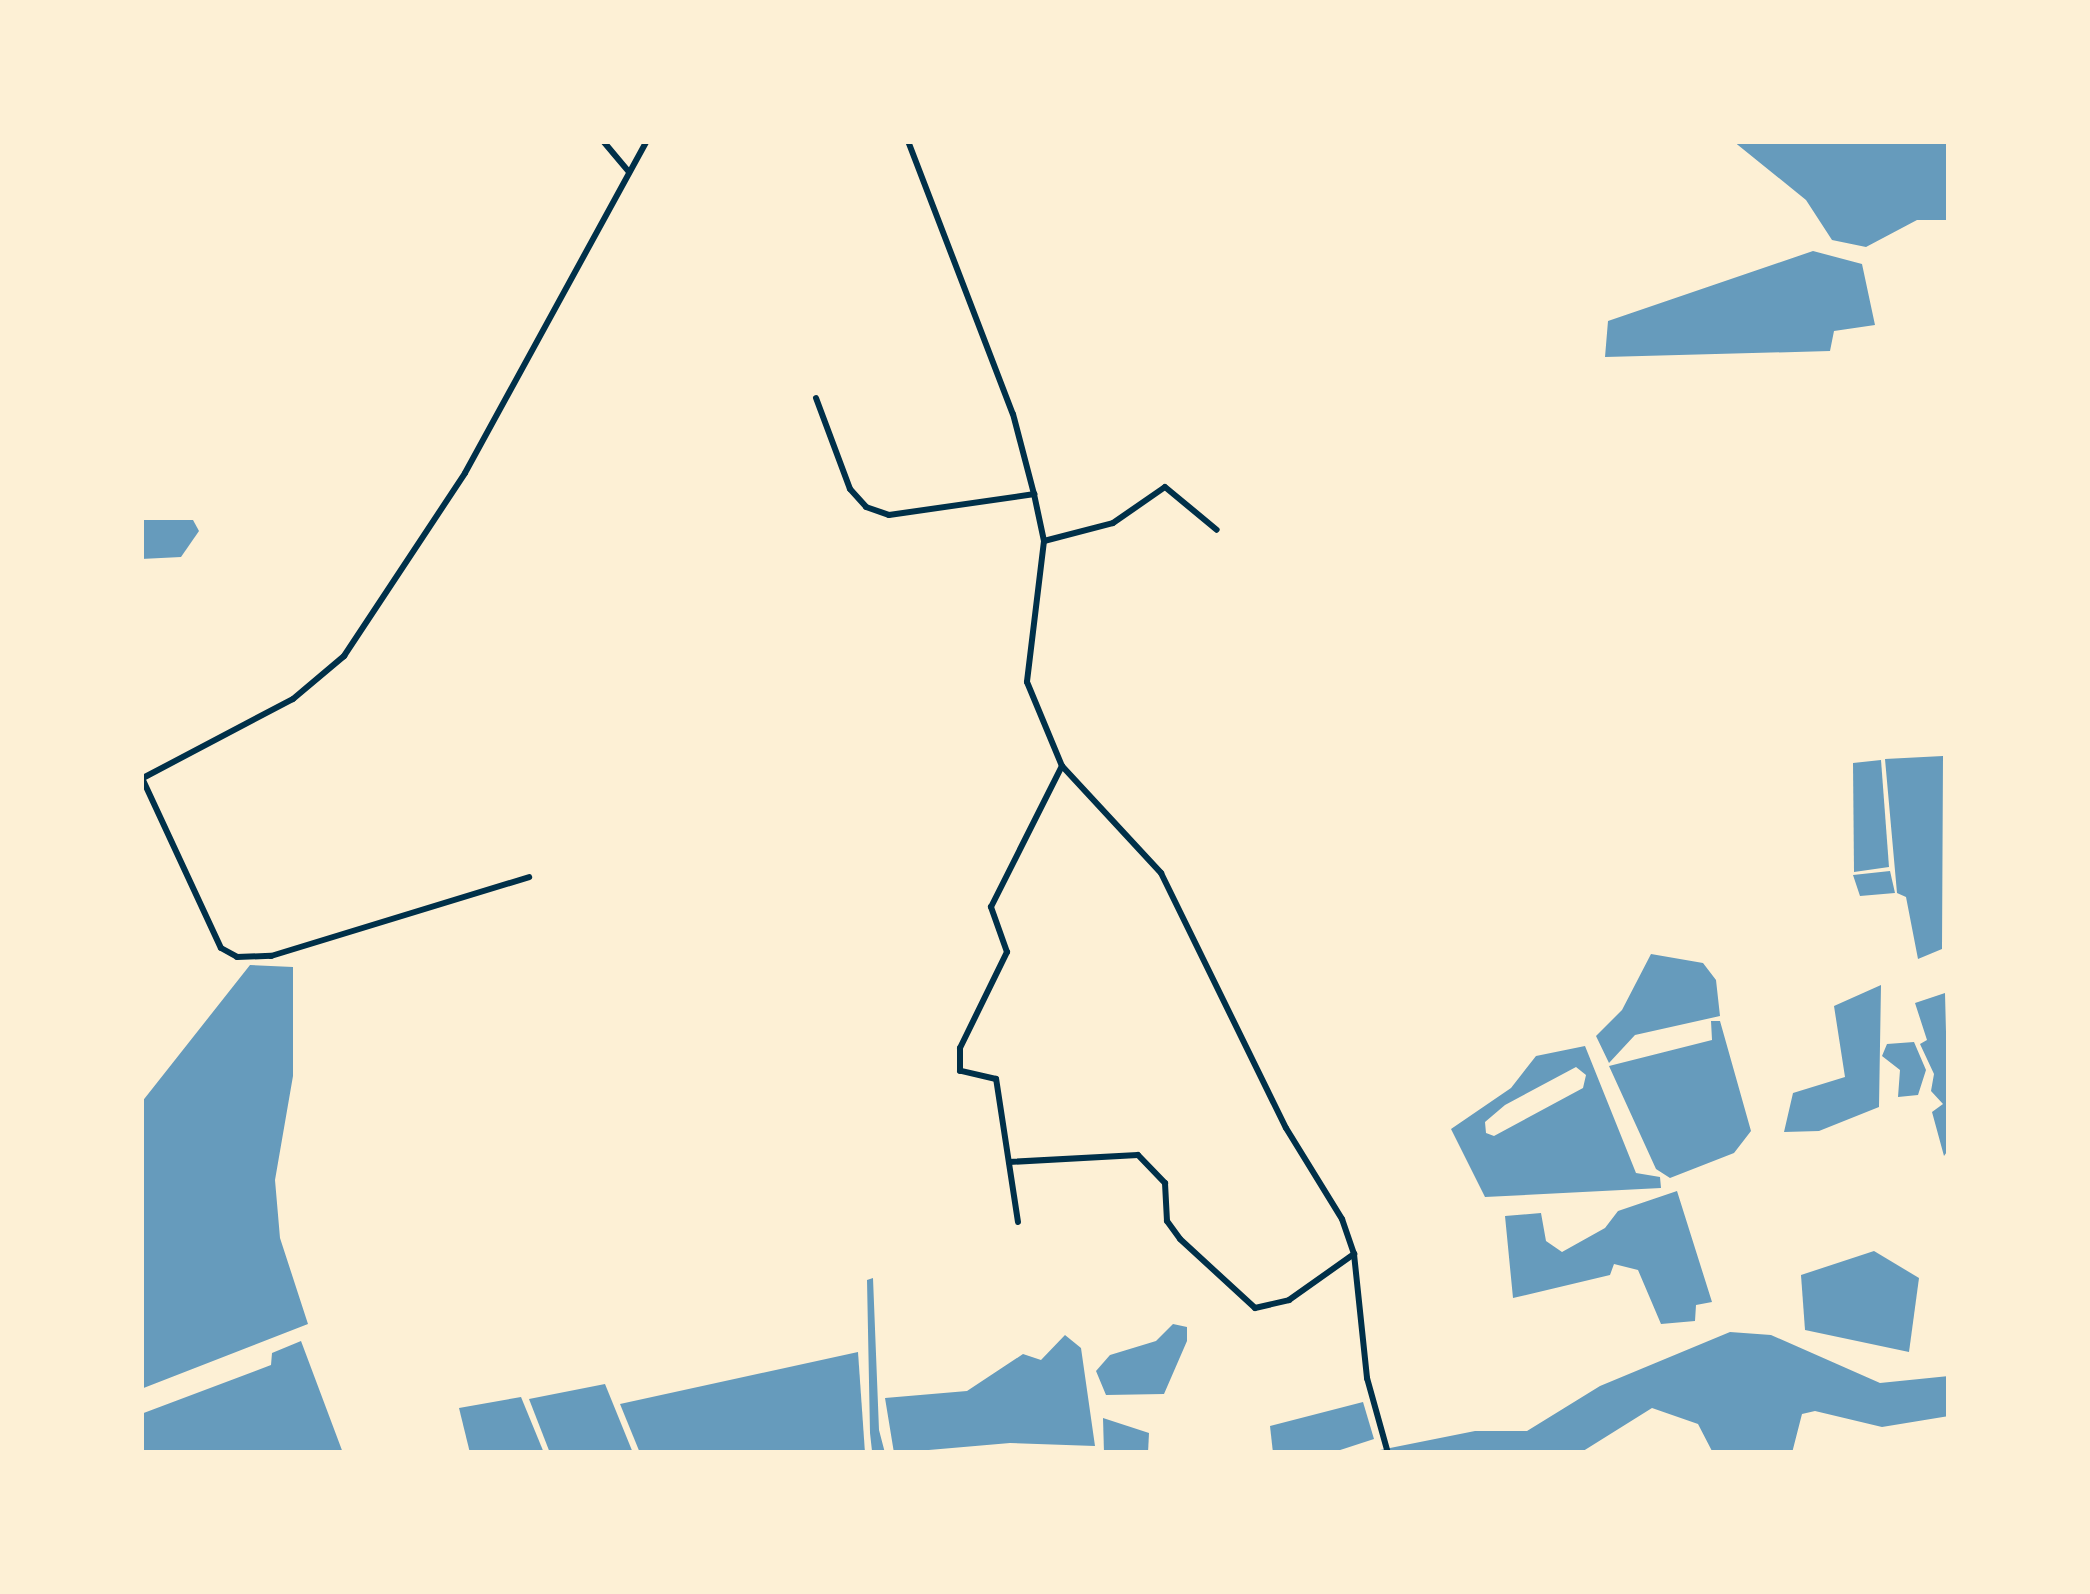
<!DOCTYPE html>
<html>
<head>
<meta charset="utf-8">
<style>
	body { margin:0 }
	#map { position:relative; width:2090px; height:1594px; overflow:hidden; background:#fdf0d5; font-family:Roboto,sans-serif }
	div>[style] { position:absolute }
	.water>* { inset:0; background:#669bbc }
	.minor>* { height:6px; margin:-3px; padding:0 3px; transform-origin:3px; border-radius:3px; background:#003049 }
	span { translate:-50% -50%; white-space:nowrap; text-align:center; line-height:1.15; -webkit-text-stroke:9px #fdf0d5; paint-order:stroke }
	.frame { position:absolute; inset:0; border:144px solid #fdf0d5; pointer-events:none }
</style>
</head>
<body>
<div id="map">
	<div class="water">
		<div style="clip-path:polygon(1733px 141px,1949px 141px,1949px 220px,1917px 220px,1866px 247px,1832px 240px,1806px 200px)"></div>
		<div style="clip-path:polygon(1813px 251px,1862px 264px,1875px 325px,1834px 331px,1830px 351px,1605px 357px,1608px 321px)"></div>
		<div style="clip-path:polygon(141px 520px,193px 520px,199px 531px,181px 557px,141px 559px)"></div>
		<div style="clip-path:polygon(1943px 756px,1942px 949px,1918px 959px,1906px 897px,1897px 893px,1885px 759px)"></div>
		<div style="clip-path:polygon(1881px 760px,1889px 867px,1854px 872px,1853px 763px)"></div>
		<div style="clip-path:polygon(1890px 871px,1895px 893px,1860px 896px,1853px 875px)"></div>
		<div style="clip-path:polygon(1651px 954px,1703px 963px,1716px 980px,1720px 1016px,1635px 1035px,1609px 1063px,1596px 1036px,1622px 1010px)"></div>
		<div style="clip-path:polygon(250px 965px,293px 967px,293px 1076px,275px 1180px,280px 1238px,308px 1324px,141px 1389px,141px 1103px)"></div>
		<div style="clip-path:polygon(1881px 985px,1879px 1107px,1819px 1131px,1784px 1132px,1793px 1093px,1845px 1077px,1834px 1006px)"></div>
		<div style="clip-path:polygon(1945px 993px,1949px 1149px,1944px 1156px,1932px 1112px,1943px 1104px,1931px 1091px,1934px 1074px,1920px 1044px,1927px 1040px,1915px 1003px)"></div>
		<div style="clip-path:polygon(1711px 1021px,1720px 1021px,1751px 1131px,1734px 1153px,1670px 1178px,1656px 1169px,1609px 1066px,1712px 1040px)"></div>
		<div style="clip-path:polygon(1914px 1042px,1926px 1070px,1918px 1095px,1898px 1097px,1900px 1070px,1882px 1056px,1887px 1044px)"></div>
		<div style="clip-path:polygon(evenodd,1585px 1046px,1636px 1173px,1660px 1177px,1661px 1188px,1485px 1197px,1451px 1129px,1511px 1088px,1536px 1056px,1585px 1046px,1576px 1067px,1586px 1075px,1583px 1088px,1494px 1136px,1486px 1133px,1485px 1122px,1505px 1105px,1576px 1067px)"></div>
		<div style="clip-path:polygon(1677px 1191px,1712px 1302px,1696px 1305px,1695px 1321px,1661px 1324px,1638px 1270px,1614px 1264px,1610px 1275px,1513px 1298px,1505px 1216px,1541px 1213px,1546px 1241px,1562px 1252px,1605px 1228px,1618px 1211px)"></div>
		<div style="clip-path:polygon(1874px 1251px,1919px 1278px,1909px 1352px,1805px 1330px,1801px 1275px)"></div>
		<div style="clip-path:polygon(873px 1278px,879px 1430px,885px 1453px,872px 1451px,870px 1433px,867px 1280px)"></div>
		<div style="clip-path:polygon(1173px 1324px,1187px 1327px,1187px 1341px,1164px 1394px,1106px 1395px,1096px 1371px,1110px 1355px,1156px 1341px)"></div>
		<div style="clip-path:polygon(1730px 1332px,1771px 1335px,1880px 1383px,1949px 1376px,1949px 1416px,1882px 1427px,1815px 1411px,1802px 1414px,1792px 1453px,1713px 1453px,1698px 1424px,1652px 1408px,1580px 1453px,1365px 1453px,1475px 1431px,1527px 1431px,1600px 1386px)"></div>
		<div style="clip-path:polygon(1065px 1335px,1081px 1348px,1095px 1446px,1010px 1443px,894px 1453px,885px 1398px,967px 1391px,1023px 1354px,1041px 1360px)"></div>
		<div style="clip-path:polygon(301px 1341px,343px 1453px,141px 1453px,141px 1414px,271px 1365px,272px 1353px)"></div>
		<div style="clip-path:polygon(858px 1352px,865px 1453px,640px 1453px,620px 1404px)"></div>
		<div style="clip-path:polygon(605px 1384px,633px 1453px,550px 1453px,529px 1399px)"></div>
		<div style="clip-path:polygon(521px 1397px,544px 1453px,470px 1453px,459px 1408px)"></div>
		<div style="clip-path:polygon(1363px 1402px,1374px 1439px,1331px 1453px,1273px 1453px,1270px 1426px)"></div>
		<div style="clip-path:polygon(1103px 1418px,1149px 1433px,1148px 1453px,1104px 1453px)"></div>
	</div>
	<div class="minor">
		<div style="left:603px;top:141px;width:40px;rotate:50deg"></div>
		<div style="left:908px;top:141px;width:292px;rotate:69deg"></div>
		<div style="left:1013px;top:414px;width:83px;rotate:75.3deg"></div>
		<div style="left:1034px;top:494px;width:48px;rotate:78deg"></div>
		<div style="left:1044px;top:541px;width:142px;rotate:96.9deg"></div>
		<div style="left:1027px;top:682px;width:91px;rotate:67.4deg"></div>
		<div style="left:1062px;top:766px;width:146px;rotate:47.2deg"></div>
		<div style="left:1161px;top:873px;width:284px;rotate:63.9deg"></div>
		<div style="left:1286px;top:1128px;width:107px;rotate:58.4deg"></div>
		<div style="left:1342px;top:1219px;width:37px;rotate:71deg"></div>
		<div style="left:1354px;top:1254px;width:125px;rotate:84deg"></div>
		<div style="left:1367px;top:1378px;width:78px;rotate:74.4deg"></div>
		<div style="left:816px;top:398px;width:97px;rotate:69.5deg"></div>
		<div style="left:850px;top:489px;width:24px;rotate:48deg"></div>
		<div style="left:866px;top:507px;width:24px;rotate:19deg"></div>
		<div style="left:889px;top:515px;width:147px;rotate:-8.2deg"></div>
		<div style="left:1044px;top:541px;width:71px;rotate:-14.6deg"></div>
		<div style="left:1113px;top:523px;width:63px;rotate:-34.7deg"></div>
		<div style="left:1165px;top:487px;width:67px;rotate:39.6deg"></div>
		<div style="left:142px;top:778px;width:187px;rotate:65.1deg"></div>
		<div style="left:221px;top:948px;width:18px;rotate:29deg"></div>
		<div style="left:237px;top:957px;width:34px;rotate:-2deg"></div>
		<div style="left:271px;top:956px;width:270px;rotate:-17deg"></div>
		<div style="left:141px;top:779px;width:172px;rotate:-27.8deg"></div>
		<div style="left:293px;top:699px;width:67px;rotate:-40.1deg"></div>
		<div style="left:344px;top:656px;width:219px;rotate:-56.5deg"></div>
		<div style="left:465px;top:473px;width:379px;rotate:-61.3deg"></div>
		<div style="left:1009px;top:1162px;width:129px;rotate:-3.1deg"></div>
		<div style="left:1138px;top:1155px;width:39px;rotate:46deg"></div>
		<div style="left:1165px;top:1183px;width:38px;rotate:87deg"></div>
		<div style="left:1167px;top:1221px;width:22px;rotate:54deg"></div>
		<div style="left:1180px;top:1239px;width:102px;rotate:42.6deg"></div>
		<div style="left:1255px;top:1308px;width:35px;rotate:-13deg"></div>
		<div style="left:1289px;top:1300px;width:80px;rotate:-35.3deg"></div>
		<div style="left:1018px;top:1222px;width:145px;rotate:-98.7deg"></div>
		<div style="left:996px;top:1079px;width:37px;rotate:-167deg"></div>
		<div style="left:960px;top:1071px;width:23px;rotate:-90deg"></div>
		<div style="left:960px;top:1048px;width:107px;rotate:-63.9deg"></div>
		<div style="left:1007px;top:952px;width:48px;rotate:-109.6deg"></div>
		<div style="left:991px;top:907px;width:158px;rotate:-63.3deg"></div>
	</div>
	<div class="frame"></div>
</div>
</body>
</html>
